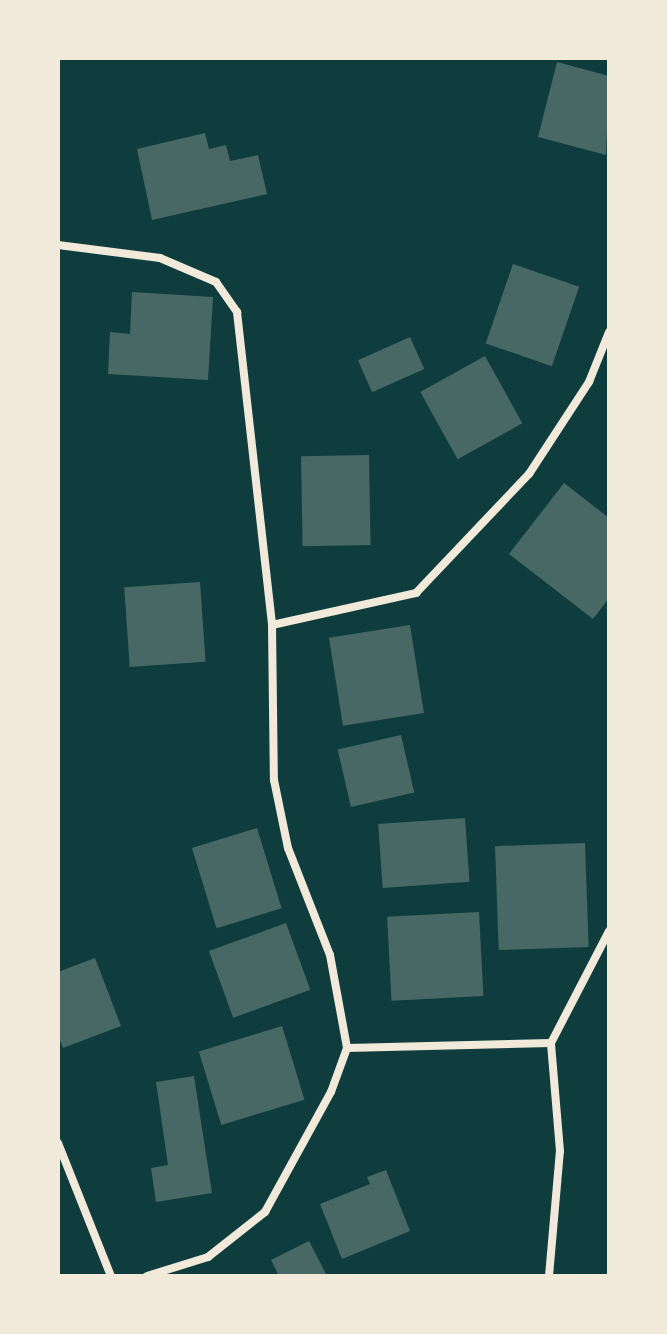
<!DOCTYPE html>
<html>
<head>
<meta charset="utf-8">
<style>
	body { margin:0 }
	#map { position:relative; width:667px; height:1334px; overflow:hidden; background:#0f3d3e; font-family:"Noto Sans",sans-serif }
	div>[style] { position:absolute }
	.building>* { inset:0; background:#486865; transform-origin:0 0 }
	.minor>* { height:8px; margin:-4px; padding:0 4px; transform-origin:4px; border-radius:4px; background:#f1e9da }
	span { translate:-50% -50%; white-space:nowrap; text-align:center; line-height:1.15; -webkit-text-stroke:6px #f1e9da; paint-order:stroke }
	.frame { position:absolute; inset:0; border:60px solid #f1e9da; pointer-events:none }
</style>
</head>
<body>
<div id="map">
	<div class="building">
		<div style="clip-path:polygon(557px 62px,609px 76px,606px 155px,538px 137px)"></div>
		<div style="clip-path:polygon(205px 133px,209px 149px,226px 145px,230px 161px,258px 155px,267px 194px,152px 220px,137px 149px)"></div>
		<div style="left:513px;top:264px;width:70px;height:84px;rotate:19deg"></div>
		<div style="clip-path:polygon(132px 292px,213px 297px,208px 380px,108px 374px,110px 332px,130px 334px)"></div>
		<div style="left:410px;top:337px;width:35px;height:57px;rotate:66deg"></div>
		<div style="left:485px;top:356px;width:77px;height:74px;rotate:61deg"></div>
		<div style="left:369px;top:455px;width:90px;height:68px;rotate:89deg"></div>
		<div style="clip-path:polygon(564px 483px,609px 518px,609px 598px,593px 619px,509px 554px)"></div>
		<div style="left:200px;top:582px;width:80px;height:76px;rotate:86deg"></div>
		<div style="left:410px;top:625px;width:89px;height:82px;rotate:81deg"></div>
		<div style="left:401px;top:735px;width:59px;height:65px;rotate:77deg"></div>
		<div style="left:465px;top:818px;width:64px;height:87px;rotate:86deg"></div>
		<div style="left:257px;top:828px;width:84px;height:68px;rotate:73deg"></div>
		<div style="left:585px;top:843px;width:104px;height:90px;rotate:88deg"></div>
		<div style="left:479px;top:912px;width:84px;height:92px;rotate:87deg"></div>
		<div style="left:286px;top:923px;width:71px;height:82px;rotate:70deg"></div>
		<div style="clip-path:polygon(95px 958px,121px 1026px,63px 1048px,58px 1035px,58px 972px)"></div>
		<div style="left:282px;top:1026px;width:77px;height:87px;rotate:73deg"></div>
		<div style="clip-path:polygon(194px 1076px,212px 1193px,156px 1202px,151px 1168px,168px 1165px,156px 1082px)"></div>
		<div style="clip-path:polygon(386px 1170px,410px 1231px,342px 1259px,320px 1204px,370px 1184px,367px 1177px)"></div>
		<div style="clip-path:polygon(309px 1241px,327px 1276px,279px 1276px,271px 1260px)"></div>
	</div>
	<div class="minor">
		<div style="left:58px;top:245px;width:103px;rotate:7.3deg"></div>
		<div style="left:160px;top:258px;width:61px;rotate:23.2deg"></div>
		<div style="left:216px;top:282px;width:37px;rotate:55deg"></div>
		<div style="left:237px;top:312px;width:315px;rotate:83.6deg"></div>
		<div style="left:272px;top:625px;width:155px;rotate:89.3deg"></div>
		<div style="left:274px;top:780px;width:69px;rotate:78.4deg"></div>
		<div style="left:288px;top:848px;width:115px;rotate:68.6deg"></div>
		<div style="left:330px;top:955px;width:95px;rotate:79.6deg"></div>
		<div style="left:272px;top:625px;width:148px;rotate:-12.5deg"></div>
		<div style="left:416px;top:593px;width:164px;rotate:-46.5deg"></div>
		<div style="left:529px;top:474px;width:110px;rotate:-56.9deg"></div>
		<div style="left:589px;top:382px;width:54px;rotate:-68.2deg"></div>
		<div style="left:551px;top:1043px;width:126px;rotate:-62.6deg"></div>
		<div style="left:347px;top:1048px;width:204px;rotate:-1.4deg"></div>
		<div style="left:58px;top:1143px;width:143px;rotate:68.3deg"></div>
		<div style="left:147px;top:1276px;width:64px;rotate:-17.3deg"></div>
		<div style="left:208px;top:1257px;width:73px;rotate:-38.3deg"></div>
		<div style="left:265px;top:1212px;width:137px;rotate:-61.2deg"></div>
		<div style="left:331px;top:1092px;width:47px;rotate:-70deg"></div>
		<div style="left:549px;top:1276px;width:125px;rotate:-85deg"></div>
		<div style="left:560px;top:1151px;width:108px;rotate:-94.8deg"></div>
	</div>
	<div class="frame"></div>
</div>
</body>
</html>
